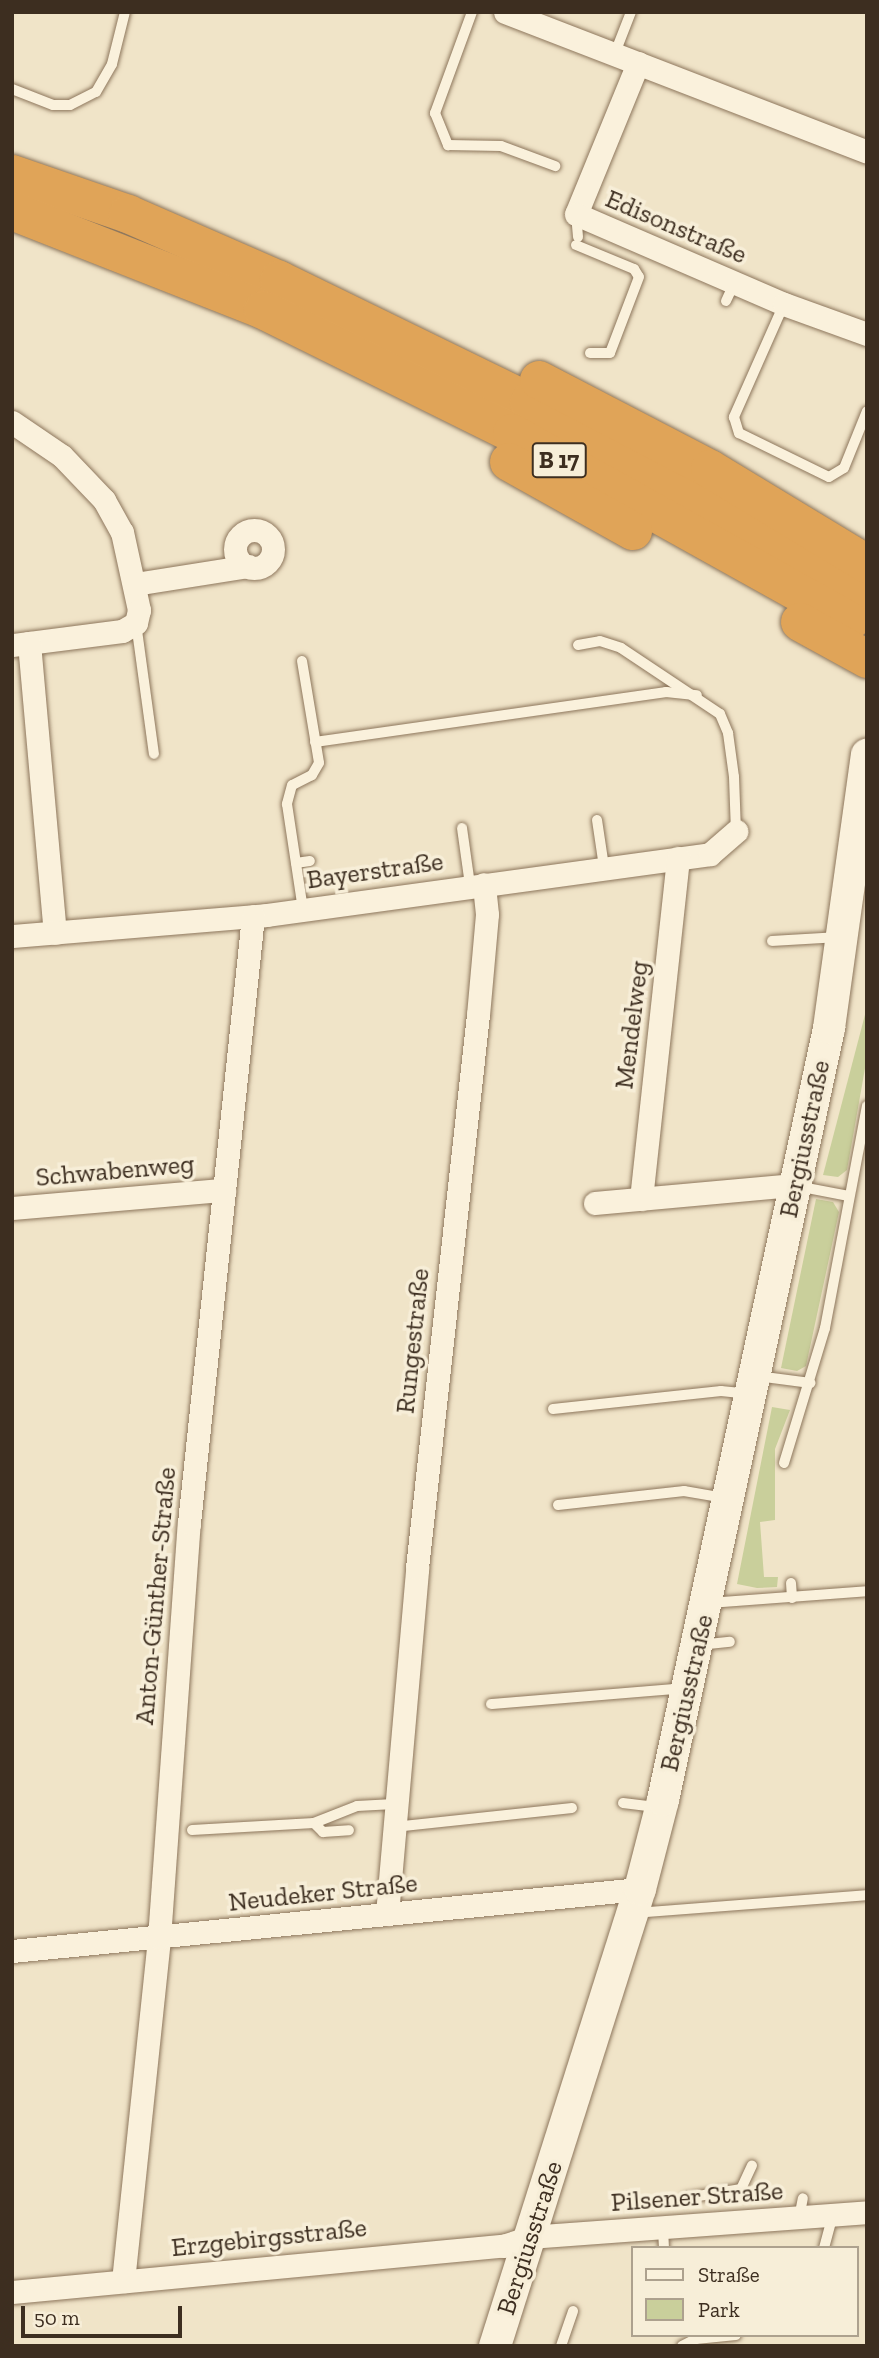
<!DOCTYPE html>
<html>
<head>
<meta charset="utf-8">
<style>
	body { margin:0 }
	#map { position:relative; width:879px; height:2358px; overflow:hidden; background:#f0e4c8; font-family:"Zilla Slab",serif }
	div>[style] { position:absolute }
	.green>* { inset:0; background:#c9cf9b }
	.roads { filter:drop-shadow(0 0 2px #8d765c) drop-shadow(0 0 2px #8d765c) }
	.lane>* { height:10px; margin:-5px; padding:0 5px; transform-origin:5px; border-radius:5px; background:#faf1dc }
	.street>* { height:23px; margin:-11.5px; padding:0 11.5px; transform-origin:11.5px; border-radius:11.5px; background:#faf1dc }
	.street>.ring { margin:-11.5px; padding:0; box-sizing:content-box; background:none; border:23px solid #faf1dc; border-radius:50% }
	.secondary>* { height:32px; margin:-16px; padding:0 16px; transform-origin:16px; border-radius:16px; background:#faf1dc }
	.highway>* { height:38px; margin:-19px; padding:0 19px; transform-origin:19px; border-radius:19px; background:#e0a458 }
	span { translate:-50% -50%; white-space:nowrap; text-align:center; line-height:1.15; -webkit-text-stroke:7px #f7eed8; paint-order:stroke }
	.shield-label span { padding:2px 5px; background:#f7eed8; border:2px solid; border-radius:5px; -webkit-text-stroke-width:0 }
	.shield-label { font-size:24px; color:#3d2e20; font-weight:700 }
	.street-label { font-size:26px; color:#3d2e20 }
	.frame { position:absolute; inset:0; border:14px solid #3d2e20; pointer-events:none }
	.legend { position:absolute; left:631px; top:2246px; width:228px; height:91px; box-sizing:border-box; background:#f7eed8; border:2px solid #ada18e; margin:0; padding:9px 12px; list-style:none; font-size:21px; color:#3d2e20 }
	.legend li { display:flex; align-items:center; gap:14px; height:35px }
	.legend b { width:35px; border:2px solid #ada18e }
	.scale { position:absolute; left:21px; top:2306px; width:161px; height:32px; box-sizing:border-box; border:4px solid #3d2e20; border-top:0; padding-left:9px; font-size:21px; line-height:24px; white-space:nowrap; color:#3d2e20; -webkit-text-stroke:5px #f7eed8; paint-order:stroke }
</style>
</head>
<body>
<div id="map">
	<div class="green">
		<div style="clip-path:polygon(867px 1007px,867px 1057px,847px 1170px,838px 1177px,823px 1175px)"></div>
		<div style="clip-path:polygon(816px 1199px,833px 1202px,839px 1212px,806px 1366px,797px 1371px,781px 1368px)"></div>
		<div style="clip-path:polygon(772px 1407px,790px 1410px,775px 1449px,775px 1520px,760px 1522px,764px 1577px,778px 1577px,777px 1587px,757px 1588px,737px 1584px)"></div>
	</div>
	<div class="roads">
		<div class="lane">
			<div style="left:472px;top:12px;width:108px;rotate:110.1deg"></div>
			<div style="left:435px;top:113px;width:35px;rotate:68deg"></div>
			<div style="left:448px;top:145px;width:53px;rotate:1.1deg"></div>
			<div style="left:501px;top:146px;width:58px;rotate:20.3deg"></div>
			<div style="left:615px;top:53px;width:44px;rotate:-68.7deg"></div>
			<div style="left:12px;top:89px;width:44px;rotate:21.3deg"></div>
			<div style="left:53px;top:105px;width:17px"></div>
			<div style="left:70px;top:105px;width:29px;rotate:-27deg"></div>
			<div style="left:96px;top:92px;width:32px;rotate:-60deg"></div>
			<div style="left:112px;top:64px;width:54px;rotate:-76deg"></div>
			<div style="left:576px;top:214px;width:23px;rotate:85deg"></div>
			<div style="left:576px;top:245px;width:63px;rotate:22.5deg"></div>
			<div style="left:634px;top:269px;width:9px;rotate:58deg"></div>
			<div style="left:639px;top:277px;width:81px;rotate:110.9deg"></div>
			<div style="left:610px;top:353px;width:20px;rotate:180deg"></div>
			<div style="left:726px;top:301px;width:21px;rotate:-65deg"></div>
			<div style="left:784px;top:304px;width:124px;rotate:113.9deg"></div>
			<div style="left:734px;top:417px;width:17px;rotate:73deg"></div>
			<div style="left:739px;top:433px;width:100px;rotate:26.1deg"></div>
			<div style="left:829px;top:477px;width:17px;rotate:-31deg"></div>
			<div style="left:844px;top:468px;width:61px;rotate:-68deg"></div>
			<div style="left:136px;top:623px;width:132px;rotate:82.2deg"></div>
			<div style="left:578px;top:645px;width:22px;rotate:-10deg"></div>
			<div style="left:600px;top:641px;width:22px;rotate:18deg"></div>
			<div style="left:621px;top:648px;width:119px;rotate:33.7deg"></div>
			<div style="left:720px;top:714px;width:21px;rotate:67deg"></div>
			<div style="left:728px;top:733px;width:44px;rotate:82.2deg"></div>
			<div style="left:734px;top:777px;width:54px;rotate:87.9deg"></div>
			<div style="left:302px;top:661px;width:103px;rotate:80.5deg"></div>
			<div style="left:319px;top:763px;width:14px;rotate:120deg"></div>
			<div style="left:312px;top:775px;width:22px;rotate:153deg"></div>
			<div style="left:292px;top:785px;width:20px;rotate:105deg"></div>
			<div style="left:287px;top:804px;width:107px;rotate:81.4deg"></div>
			<div style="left:315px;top:742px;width:355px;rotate:-8.1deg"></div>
			<div style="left:666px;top:692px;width:31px;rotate:6deg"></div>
			<div style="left:597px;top:820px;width:48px;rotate:81.5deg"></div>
			<div style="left:462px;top:828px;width:58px;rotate:82deg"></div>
			<div style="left:296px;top:863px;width:14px;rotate:-8deg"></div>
			<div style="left:772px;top:941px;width:67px;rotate:-3.4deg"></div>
			<div style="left:797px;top:1186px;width:53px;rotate:10.9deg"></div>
			<div style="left:757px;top:1376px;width:54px;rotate:7.4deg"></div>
			<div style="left:553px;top:1409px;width:169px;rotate:-6.1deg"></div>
			<div style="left:721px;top:1391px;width:27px;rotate:6deg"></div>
			<div style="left:784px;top:1463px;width:141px;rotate:-73.1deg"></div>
			<div style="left:825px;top:1328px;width:226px;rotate:-79.3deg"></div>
			<div style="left:558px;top:1505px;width:127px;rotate:-6.3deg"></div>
			<div style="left:684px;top:1491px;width:42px;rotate:9.7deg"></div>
			<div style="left:791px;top:1583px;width:15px;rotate:86deg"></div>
			<div style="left:709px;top:1603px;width:158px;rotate:-4.3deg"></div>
			<div style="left:699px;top:1645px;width:31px;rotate:-6deg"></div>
			<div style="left:491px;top:1704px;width:194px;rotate:-4.7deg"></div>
			<div style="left:623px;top:1803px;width:35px;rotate:7deg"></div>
			<div style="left:314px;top:1823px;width:46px;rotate:-21.6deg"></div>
			<div style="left:357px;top:1806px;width:37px;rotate:-3deg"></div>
			<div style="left:394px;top:1827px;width:179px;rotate:-6.1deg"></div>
			<div style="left:192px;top:1830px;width:122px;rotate:-3.3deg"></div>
			<div style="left:314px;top:1823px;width:13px;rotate:45deg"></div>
			<div style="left:323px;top:1832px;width:26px;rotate:-4deg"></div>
			<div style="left:635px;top:1913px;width:233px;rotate:-4.4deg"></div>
			<div style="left:686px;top:2198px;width:56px;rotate:-9.3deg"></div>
			<div style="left:741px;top:2189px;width:26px;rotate:-65deg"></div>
			<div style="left:799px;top:2218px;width:20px;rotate:-79deg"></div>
			<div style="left:663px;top:2229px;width:19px;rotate:87deg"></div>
			<div style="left:824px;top:2248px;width:35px;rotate:-75deg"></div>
			<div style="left:561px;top:2346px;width:37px;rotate:-71deg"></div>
			<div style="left:682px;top:2346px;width:16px;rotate:-27deg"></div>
			<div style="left:696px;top:2339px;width:40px;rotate:-5.7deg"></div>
		</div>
		<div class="street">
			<div style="left:505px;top:12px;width:388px;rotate:21.1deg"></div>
			<div style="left:638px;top:63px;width:163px;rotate:112.3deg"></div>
			<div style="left:576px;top:214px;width:227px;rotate:23.4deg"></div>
			<div style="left:784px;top:304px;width:88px;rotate:19.9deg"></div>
			<div style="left:12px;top:422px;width:60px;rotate:34.2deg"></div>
			<div style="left:62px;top:456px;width:61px;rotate:46.3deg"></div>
			<div style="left:104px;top:500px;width:37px;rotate:61deg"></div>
			<div style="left:122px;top:532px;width:80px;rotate:77.7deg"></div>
			<div style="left:139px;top:610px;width:13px;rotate:103deg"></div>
			<div style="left:136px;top:623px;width:16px;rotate:150deg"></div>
			<div style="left:122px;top:631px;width:111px;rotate:172.7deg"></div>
			<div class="ring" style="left:235px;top:530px;width:15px;height:15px"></div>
			<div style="left:135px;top:584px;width:115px;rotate:-9deg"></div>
			<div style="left:29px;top:643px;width:291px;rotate:84.9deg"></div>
			<div style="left:12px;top:936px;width:255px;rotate:-4.7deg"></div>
			<div style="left:266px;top:915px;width:448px;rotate:-7.8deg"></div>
			<div style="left:710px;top:854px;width:35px;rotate:-41deg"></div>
			<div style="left:641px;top:1199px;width:343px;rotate:-83.8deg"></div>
			<div style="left:595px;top:1203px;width:200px;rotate:-5.2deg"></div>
			<div style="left:12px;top:1208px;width:213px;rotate:-4.9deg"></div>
			<div style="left:387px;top:1914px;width:347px;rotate:-85deg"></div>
			<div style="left:417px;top:1568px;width:556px;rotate:-83.71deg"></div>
			<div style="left:478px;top:1015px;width:101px;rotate:-84.9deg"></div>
			<div style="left:487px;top:914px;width:30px;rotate:-96deg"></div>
			<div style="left:12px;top:1951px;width:631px;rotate:-5.64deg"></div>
			<div style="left:123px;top:2281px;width:345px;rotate:-84deg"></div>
			<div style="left:159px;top:1938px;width:416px;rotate:-85.9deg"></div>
			<div style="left:189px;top:1523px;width:610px;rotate:-83.98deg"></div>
			<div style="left:12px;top:2292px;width:493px;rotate:-5.4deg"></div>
			<div style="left:503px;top:2246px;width:28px;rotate:-18deg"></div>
			<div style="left:530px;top:2237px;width:338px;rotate:-4.2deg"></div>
		</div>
		<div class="secondary">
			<div style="left:495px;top:2346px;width:479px;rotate:-72.4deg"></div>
			<div style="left:640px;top:1889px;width:92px;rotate:-75.5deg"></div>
			<div style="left:663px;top:1800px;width:790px;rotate:-77.86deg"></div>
			<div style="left:829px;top:1028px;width:276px;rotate:-82.1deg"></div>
		</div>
		<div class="highway">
			<div style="left:12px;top:174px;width:123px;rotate:19deg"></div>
			<div style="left:128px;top:214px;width:165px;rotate:23.6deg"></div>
			<div style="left:279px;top:280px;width:278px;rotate:26deg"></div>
			<div style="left:529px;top:402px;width:384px;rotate:30deg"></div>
			<div style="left:12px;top:211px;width:270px;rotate:21.5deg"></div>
			<div style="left:263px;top:310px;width:278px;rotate:26.3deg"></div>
			<div style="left:512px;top:433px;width:387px;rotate:29.1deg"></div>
			<div style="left:539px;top:380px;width:193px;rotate:27.5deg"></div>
			<div style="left:710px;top:469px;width:184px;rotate:31.2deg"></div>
			<div style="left:509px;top:462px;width:142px;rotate:29.1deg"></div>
			<div style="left:800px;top:622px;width:77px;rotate:28.9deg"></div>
		</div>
	</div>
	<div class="shield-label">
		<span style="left:559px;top:460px">B 17</span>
	</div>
	<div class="street-label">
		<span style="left:676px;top:227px;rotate:23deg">Edisonstraße</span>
		<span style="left:375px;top:871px;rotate:-8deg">Bayerstraße</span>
		<span style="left:632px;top:1025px;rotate:-83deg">Mendelweg</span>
		<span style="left:805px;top:1139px;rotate:-78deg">Bergiusstraße</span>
		<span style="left:115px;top:1171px;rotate:-5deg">Schwabenweg</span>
		<span style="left:413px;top:1341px;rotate:-84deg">Rungestraße</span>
		<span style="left:156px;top:1596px;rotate:-85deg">Anton-Günther-Straße</span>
		<span style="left:687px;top:1693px;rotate:-77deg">Bergiusstraße</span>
		<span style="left:323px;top:1893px;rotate:-6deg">Neudeker Straße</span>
		<span style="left:697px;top:2197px;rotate:-4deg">Pilsener Straße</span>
		<span style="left:269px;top:2238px;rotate:-6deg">Erzgebirgsstraße</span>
		<span style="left:530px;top:2238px;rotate:-72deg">Bergiusstraße</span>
	</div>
	<div class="frame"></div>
	<ul class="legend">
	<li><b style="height:9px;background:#faf1dc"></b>Straße</li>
	<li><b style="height:19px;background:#c9cf9b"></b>Park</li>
	</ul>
	<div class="scale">50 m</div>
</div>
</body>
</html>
